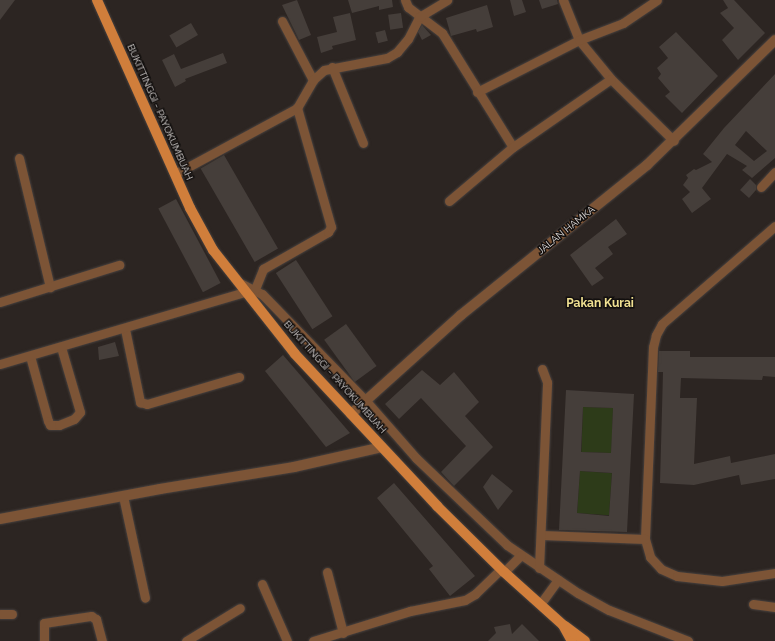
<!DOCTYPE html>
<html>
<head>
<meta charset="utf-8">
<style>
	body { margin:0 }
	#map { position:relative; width:775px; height:641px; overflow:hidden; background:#2c2522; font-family:Raleway,sans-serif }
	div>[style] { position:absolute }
	.green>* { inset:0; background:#2d3b19; transform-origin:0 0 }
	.building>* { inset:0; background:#453e3a; transform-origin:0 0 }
	.roads { filter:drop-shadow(0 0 1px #49423f) drop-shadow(0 0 1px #49423f) }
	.minor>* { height:9px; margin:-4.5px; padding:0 4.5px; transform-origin:4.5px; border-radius:4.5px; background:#7c5436 }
	.tertiary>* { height:10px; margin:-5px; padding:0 5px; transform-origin:5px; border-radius:5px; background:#7c5436 }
	.primary>* { height:10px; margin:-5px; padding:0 5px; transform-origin:5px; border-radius:5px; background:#d07e3b }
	span { translate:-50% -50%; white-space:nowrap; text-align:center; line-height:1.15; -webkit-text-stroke:3px #120f0e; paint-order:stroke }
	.street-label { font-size:10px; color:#e0dbd9 }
	.quarter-label { font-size:12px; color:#f1e192; font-weight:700 }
</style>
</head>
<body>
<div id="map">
	<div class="green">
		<div style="left:583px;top:407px;width:30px;height:45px;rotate:2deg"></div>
		<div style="left:580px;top:471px;width:32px;height:42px;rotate:4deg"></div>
	</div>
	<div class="building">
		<div style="clip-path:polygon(0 0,15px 0,0 20px)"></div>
		<div style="clip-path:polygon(297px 0,311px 35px,299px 40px,282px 5px)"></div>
		<div style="clip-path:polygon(348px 0,392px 0,393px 7px,379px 10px,379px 6px,352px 13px)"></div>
		<div style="clip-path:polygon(510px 0,522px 0,526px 12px,514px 16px)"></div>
		<div style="clip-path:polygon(539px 0,557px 0,558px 4px,542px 9px)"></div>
		<div style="clip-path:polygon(723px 0,734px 0,765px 33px,738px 60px,722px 40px,734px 28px,720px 13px,728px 8px)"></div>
		<div style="clip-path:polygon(487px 5px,493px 27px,477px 32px,476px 29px,451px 36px,446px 18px)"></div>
		<div style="clip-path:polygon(350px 13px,356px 40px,332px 46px,333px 49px,321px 53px,317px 37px,337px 32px,333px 17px)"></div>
		<div style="left:401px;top:13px;width:15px;height:13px;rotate:82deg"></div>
		<div style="left:191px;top:23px;width:14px;height:25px;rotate:60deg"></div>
		<div style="clip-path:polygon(422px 25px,431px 35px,422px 40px,418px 32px)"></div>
		<div style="left:385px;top:30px;width:11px;height:10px;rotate:75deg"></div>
		<div style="clip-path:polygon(676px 32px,718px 76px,682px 113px,665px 96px,670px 92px,658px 78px,661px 74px,657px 68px,668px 58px,659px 47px)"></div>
		<div style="clip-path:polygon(223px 53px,227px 63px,185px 79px,186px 81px,175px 87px,162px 60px,174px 54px,181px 69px)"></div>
		<div style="clip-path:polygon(evenodd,775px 74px,775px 158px,752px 178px,742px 170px,747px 166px,727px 154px,702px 188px,711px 199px,692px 213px,682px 199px,690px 192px,683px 185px,688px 178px,686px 175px,694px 169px,696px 170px,712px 162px,703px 154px,724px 128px,775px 74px,746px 131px,767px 151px,754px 161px,735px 145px,746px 131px)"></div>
		<div style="left:224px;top:155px;width:108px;height:27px;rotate:60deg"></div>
		<div style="clip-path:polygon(750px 179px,756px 185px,756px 190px,749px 198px,740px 190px)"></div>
		<div style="left:176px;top:199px;width:95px;height:20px;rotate:62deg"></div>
		<div style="clip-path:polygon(616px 219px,627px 234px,608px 247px,613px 254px,595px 268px,604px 278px,592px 286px,570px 255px)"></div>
		<div style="left:296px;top:260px;width:67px;height:24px;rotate:57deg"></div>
		<div style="left:346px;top:324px;width:52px;height:27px;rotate:54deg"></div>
		<div style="clip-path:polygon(115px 342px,119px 356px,99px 360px,98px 347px)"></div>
		<div style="clip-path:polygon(659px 351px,690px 351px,690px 357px,775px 357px,775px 377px,763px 376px,762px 380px,681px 378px,680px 398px,697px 398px,694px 464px,730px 456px,731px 463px,775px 454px,775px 479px,741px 485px,739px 475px,694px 485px,660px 483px,663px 372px,658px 372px)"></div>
		<div style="clip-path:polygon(283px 355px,350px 433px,326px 447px,265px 371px)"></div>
		<div style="clip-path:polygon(422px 370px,440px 385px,454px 372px,479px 402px,465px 416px,493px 447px,454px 486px,441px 472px,466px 446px,421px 398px,399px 419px,385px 404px)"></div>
		<div style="clip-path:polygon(evenodd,566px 390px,634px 394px,627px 532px,559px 530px,566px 390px,583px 407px,613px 408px,611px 453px,581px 452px,583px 407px,566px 390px,580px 471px,612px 473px,609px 516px,577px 513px,580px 471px)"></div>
		<div style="clip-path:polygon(492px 474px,513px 491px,498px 510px,483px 487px)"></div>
		<div style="clip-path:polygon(394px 483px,475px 576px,450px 596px,429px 569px,433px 566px,377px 498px)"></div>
		<div style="clip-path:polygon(510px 624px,512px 634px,522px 624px,539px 641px,488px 641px,496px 633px,494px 627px)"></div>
	</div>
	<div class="roads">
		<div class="minor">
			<div style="left:405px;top:0;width:8px;rotate:67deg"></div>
			<div style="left:408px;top:7px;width:43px;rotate:37.4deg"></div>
			<div style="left:442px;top:33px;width:134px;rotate:58.1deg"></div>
			<div style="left:563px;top:0;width:43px;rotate:68.2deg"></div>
			<div style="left:579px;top:40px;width:50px;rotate:50.6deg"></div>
			<div style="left:611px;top:79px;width:88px;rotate:44.5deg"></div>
			<div style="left:282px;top:21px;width:67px;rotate:62.3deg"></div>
			<div style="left:332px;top:67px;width:82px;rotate:67.8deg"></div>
			<div style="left:477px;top:92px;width:114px;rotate:-27deg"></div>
			<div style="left:579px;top:40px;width:47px;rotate:-21.1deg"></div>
			<div style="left:623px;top:23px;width:41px;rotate:-34.1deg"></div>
			<div style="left:19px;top:158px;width:133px;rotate:76.5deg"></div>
			<div style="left:175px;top:174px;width:139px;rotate:-28.4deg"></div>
			<div style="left:297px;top:108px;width:32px;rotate:-60deg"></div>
			<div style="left:313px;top:80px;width:15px;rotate:-42deg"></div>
			<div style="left:324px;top:70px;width:64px;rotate:-10.8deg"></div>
			<div style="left:387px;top:58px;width:12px;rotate:-31deg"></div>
			<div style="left:397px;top:52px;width:17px;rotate:-50deg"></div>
			<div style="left:408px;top:39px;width:25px;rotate:-63deg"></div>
			<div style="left:419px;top:17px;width:33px;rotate:-31deg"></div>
			<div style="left:761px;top:187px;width:21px;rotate:-47deg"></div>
			<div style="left:449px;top:201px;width:84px;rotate:-40.2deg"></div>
			<div style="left:513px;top:147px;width:119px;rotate:-34.8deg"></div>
			<div style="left:775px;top:226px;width:150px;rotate:139.1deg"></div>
			<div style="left:662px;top:324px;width:13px;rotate:119deg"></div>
			<div style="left:656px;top:335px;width:12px;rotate:104deg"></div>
			<div style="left:653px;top:347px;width:192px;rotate:92.4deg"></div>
			<div style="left:645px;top:539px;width:19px;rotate:74deg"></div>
			<div style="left:650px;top:557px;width:16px;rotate:47deg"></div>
			<div style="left:661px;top:569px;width:17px;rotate:24deg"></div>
			<div style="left:677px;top:576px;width:45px;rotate:6.3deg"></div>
			<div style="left:722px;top:581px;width:54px;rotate:-8.6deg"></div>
			<div style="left:238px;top:282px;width:27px;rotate:27deg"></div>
			<div style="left:262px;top:294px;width:149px;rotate:45.8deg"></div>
			<div style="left:366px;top:401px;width:76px;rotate:48.7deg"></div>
			<div style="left:416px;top:458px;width:126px;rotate:43.7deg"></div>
			<div style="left:507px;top:545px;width:86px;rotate:34.1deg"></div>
			<div style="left:578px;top:593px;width:35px;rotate:29deg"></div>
			<div style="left:609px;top:610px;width:85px;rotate:21.4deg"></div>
			<div style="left:255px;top:289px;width:22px;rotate:-68deg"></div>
			<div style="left:263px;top:269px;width:75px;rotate:-29.6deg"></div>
			<div style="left:328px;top:232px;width:6px;rotate:-59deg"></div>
			<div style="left:331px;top:227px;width:124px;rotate:-105.9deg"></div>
			<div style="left:0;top:302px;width:125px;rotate:-17.3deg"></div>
			<div style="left:125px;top:329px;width:75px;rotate:78.4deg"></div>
			<div style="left:140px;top:402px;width:7px;rotate:16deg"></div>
			<div style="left:147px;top:404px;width:96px;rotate:-16.4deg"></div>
			<div style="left:30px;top:356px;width:67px;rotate:74.5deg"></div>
			<div style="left:48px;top:421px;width:4px;rotate:63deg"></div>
			<div style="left:50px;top:425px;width:9px"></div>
			<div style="left:59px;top:425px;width:16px;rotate:-22deg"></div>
			<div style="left:74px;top:419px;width:9px;rotate:-49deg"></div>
			<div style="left:80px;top:412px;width:68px;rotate:-106.3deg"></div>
			<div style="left:0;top:364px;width:255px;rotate:-16.4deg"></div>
			<div style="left:123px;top:496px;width:104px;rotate:77.8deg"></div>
			<div style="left:542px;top:535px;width:103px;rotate:2.2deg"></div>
			<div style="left:539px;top:568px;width:186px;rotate:-87.5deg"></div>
			<div style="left:547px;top:382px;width:14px;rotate:-111deg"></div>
			<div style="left:327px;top:572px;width:63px;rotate:75.3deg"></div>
			<div style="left:504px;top:572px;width:24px;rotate:-45deg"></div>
			<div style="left:262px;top:584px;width:62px;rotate:66.3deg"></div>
			<div style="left:541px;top:603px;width:29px;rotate:-54deg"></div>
			<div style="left:753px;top:604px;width:22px;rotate:8deg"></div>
			<div style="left:0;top:614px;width:12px"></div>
			<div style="left:44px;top:641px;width:18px;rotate:-90deg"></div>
			<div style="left:44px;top:623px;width:48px;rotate:-8.5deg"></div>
			<div style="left:91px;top:616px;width:6px;rotate:31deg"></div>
			<div style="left:96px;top:619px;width:23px;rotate:75deg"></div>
			<div style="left:186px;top:641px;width:63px;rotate:-31.4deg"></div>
			<div style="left:313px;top:641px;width:102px;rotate:-17.2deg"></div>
			<div style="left:410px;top:611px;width:56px;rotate:-11.3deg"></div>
			<div style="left:465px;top:600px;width:12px;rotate:-31deg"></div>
			<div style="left:475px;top:594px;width:36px;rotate:-44deg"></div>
		</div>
		<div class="tertiary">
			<div style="left:351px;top:414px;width:148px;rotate:-42deg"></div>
			<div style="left:461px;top:315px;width:239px;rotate:-38.9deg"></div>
			<div style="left:647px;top:165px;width:179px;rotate:-44.3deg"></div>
			<div style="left:0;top:519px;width:163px;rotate:-10.6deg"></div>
			<div style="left:160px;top:489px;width:136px;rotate:-9.3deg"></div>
			<div style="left:294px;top:467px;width:90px;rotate:-12.8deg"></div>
		</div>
		<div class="primary">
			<div style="left:97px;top:0;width:228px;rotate:65.9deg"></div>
			<div style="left:190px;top:208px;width:48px;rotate:61.3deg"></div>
			<div style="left:213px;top:250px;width:132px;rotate:51.7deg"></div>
			<div style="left:295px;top:354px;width:208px;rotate:46.9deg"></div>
			<div style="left:437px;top:506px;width:94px;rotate:44.6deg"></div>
			<div style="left:504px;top:572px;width:79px;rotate:41.9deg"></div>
			<div style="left:563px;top:625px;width:18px;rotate:61deg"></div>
			<div style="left:565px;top:626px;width:25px;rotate:37deg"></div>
		</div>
	</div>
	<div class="street-label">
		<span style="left:160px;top:112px;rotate:66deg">BUKITTINGGI - PAYOKUMBUAH</span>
		<span style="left:566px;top:230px;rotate:-39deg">JALAN HAMKA</span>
		<span style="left:335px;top:377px;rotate:48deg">BUKITTINGGI - PAYOKUMBUAH</span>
	</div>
	<div class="quarter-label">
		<span style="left:600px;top:304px">Pakan Kurai</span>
	</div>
</div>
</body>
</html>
